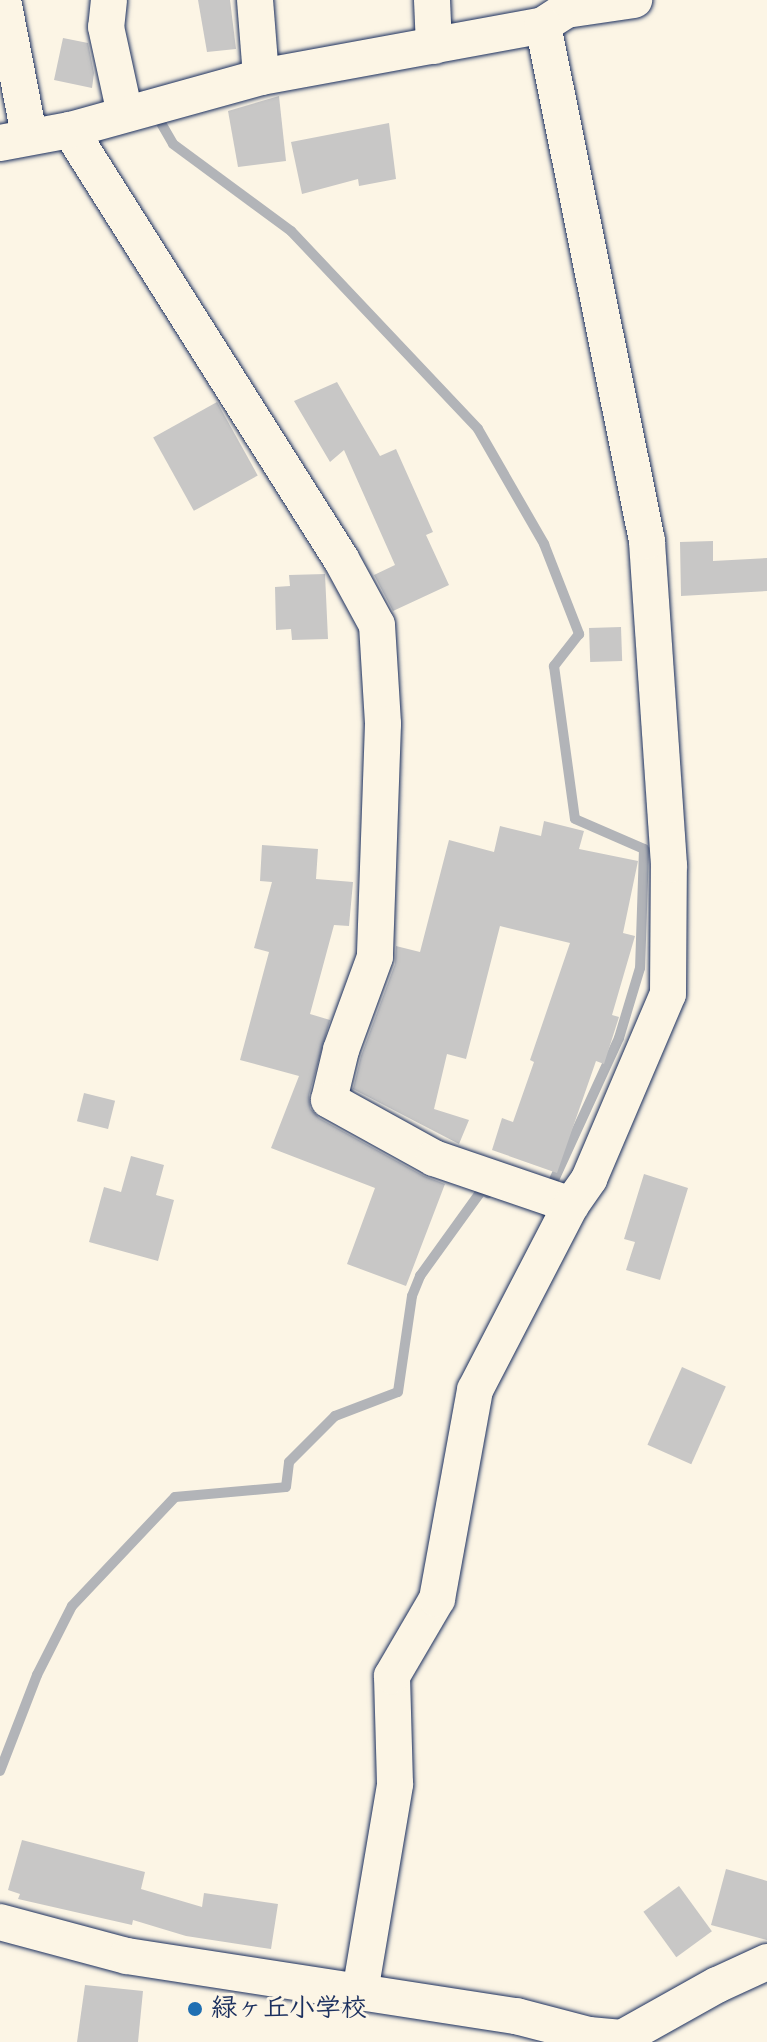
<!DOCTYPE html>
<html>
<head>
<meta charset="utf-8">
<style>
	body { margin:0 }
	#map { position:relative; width:767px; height:2042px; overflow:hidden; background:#fcf5e5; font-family:"Balsamiq Sans","Klee One",sans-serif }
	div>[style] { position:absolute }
	.stream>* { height:10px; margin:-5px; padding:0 5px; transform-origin:5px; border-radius:5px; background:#b2b4b8 }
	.building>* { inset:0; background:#c8c7c6; transform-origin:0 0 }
	.roads { filter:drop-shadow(0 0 2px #1b2f5e) drop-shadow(0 0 2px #1b2f5e) }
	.minor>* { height:36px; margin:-18px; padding:0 18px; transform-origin:18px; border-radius:18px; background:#fcf5e5 }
	.dots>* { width:22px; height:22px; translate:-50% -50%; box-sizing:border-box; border:4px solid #fcf5e5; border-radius:50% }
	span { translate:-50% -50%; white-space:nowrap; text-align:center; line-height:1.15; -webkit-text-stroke:6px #fcf5e5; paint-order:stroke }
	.poi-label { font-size:26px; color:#1b2f5e; font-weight:700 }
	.left { translate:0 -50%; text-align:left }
</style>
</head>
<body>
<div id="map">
	<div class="stream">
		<div style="left:161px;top:123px;width:24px;rotate:60deg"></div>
		<div style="left:173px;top:144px;width:147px;rotate:36.4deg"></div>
		<div style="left:291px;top:231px;width:272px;rotate:46.6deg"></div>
		<div style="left:478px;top:429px;width:133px;rotate:60.1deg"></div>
		<div style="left:544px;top:544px;width:97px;rotate:68.7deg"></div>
		<div style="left:579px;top:634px;width:41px;rotate:128deg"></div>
		<div style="left:554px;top:666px;width:154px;rotate:82.2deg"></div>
		<div style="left:575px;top:819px;width:75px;rotate:23.5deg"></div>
		<div style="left:644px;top:849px;width:119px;rotate:91.9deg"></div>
		<div style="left:640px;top:968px;width:73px;rotate:106.7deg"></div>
		<div style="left:619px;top:1038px;width:158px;rotate:114.6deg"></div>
		<div style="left:0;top:1771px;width:103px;rotate:-68.9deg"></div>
		<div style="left:37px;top:1675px;width:77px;rotate:-63.1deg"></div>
		<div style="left:72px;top:1606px;width:150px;rotate:-46.6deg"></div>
		<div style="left:175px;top:1497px;width:111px;rotate:-5.1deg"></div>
		<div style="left:286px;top:1487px;width:25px;rotate:-83deg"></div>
		<div style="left:289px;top:1462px;width:65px;rotate:-45deg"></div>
		<div style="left:335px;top:1416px;width:67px;rotate:-20.9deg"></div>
		<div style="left:398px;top:1392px;width:97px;rotate:-81.7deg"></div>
		<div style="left:412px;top:1296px;width:22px;rotate:-68deg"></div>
		<div style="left:420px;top:1276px;width:106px;rotate:-54.2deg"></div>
		<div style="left:482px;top:1190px;width:7px;rotate:27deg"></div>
	</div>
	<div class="building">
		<div style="clip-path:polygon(198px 0,230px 0,236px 49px,207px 52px)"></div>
		<div style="clip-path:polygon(63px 38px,88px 43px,94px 73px,92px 88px,54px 80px)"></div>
		<div style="clip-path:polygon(279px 96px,286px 161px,238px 167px,228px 111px)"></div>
		<div style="clip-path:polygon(389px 123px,396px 179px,359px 186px,358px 179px,302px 194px,291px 142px)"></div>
		<div style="clip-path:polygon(337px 382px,380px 456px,396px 449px,433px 532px,426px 535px,449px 585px,393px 611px,374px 575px,395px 565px,344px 450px,330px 462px,294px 401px)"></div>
		<div style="left:217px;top:402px;width:84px;height:73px;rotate:61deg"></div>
		<div style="clip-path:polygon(713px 541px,713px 561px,767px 558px,767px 591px,681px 596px,680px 542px)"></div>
		<div style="clip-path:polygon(325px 574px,328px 639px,292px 640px,291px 629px,276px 630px,275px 587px,290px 586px,289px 575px)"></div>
		<div style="left:621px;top:627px;width:34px;height:32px;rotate:88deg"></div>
		<div style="clip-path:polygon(544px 821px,584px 831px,579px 849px,638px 861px,623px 933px,635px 936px,612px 1015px,619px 1017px,604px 1064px,596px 1061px,557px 1173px,492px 1150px,502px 1118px,513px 1122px,534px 1062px,530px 1060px,570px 943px,500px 926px,466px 1059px,447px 1054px,434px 1109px,469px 1120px,459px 1144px,353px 1089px,361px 1056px,395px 964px,396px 946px,420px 952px,449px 840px,494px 852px,500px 826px,541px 836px)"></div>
		<div style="clip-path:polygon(262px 845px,318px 849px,316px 879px,353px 882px,349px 926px,334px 925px,310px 1014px,330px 1020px,309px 1095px,310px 1108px,319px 1118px,424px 1176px,445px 1184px,406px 1286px,347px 1264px,375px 1188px,271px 1148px,299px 1076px,240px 1060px,269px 952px,254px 948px,272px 882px,260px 881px)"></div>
		<div style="left:84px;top:1093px;width:32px;height:29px;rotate:14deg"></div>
		<div style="clip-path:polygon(131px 1156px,164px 1165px,156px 1195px,174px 1200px,158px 1261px,89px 1242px,104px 1187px,121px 1192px)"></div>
		<div style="clip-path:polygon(644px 1174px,688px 1188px,660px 1280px,626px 1270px,635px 1242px,624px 1239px)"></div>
		<div style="left:682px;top:1367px;width:48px;height:85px;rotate:24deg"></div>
		<div style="clip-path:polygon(22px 1840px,145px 1872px,141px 1889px,202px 1907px,204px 1893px,278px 1904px,271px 1949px,186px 1936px,133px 1920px,132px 1925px,18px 1899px,20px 1894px,8px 1890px)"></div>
		<div style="clip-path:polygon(726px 1869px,767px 1881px,767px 1940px,711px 1925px)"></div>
		<div style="left:679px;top:1886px;width:56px;height:44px;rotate:54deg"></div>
		<div style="clip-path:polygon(85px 1985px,143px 1991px,138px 2042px,77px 2042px)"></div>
	</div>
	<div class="roads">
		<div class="minor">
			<div style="left:3px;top:0;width:137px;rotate:79.1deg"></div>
			<div style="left:109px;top:0;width:27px;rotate:96deg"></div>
			<div style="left:106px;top:27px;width:89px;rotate:77.7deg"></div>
			<div style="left:255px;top:0;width:77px;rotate:85.5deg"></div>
			<div style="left:432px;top:0;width:46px;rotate:87.5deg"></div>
			<div style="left:70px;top:130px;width:507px;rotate:57.72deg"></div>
			<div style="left:341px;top:559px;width:75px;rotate:61.4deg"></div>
			<div style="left:377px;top:625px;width:99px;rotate:86.5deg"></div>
			<div style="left:383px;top:724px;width:233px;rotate:92deg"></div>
			<div style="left:375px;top:957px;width:99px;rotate:110.1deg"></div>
			<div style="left:341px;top:1050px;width:51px;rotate:103.5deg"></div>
			<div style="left:329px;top:1100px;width:120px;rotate:28.9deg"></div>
			<div style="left:434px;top:1158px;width:145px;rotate:18.9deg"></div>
			<div style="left:0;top:143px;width:71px;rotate:-10.5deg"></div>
			<div style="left:70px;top:130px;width:198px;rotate:-15.5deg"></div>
			<div style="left:261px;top:77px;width:287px;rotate:-10.4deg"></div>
			<div style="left:543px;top:25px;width:27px;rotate:-33deg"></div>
			<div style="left:566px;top:10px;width:69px;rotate:-8.4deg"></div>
			<div style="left:0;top:1922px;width:131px;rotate:15deg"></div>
			<div style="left:127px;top:1956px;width:394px;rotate:8.8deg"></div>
			<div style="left:516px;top:2016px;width:75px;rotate:14.6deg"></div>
			<div style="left:589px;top:2035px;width:33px;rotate:5deg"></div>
			<div style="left:622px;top:2038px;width:109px;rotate:-29.2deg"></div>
			<div style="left:717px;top:1985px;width:55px;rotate:-24.7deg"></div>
			<div style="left:360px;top:1992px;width:211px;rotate:-80.4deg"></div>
			<div style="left:395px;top:1784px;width:108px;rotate:-91.6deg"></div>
			<div style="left:392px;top:1676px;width:89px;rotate:-59.7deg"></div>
			<div style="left:437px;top:1599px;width:212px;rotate:-79.7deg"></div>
			<div style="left:475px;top:1390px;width:208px;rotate:-62.6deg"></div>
			<div style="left:571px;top:1205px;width:32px;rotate:-55deg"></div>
			<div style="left:589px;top:1179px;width:201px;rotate:-66.9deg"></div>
			<div style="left:668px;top:994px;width:129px;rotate:-89.6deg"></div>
			<div style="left:669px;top:865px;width:325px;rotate:-93.9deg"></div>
			<div style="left:647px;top:541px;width:526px;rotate:-101.4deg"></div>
		</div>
	</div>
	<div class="dots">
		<div style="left:195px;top:2009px;background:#1f6fb2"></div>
	</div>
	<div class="poi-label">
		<span class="left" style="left:211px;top:2009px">緑ヶ丘小学校</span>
	</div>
</div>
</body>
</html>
